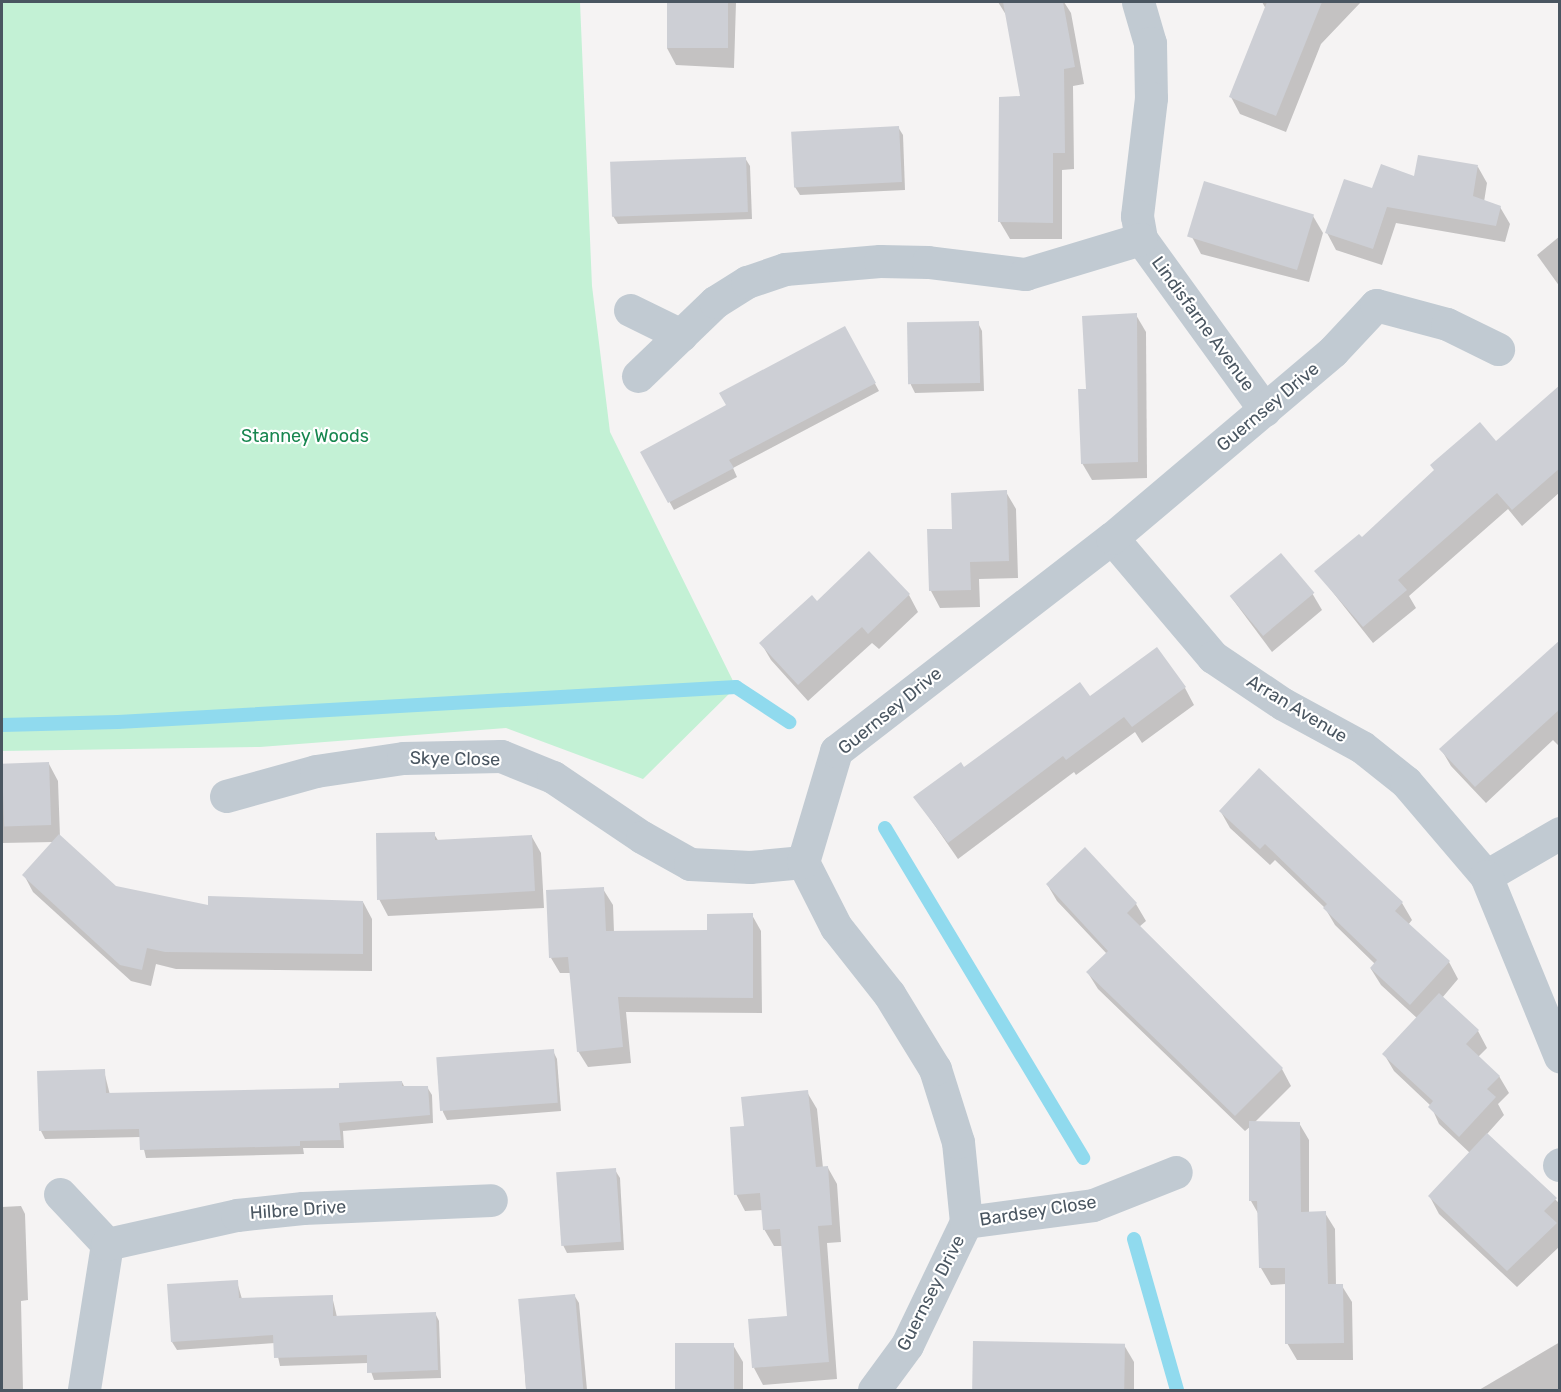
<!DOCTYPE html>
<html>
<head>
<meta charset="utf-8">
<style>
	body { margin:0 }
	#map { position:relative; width:1561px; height:1392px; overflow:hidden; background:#f5f3f3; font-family:Rubik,sans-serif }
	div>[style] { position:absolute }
	.green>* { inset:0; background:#c3f1d5 }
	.shadow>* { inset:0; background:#0003 }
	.stream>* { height:14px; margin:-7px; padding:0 7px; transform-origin:7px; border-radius:7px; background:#90daee }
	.building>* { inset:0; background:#cdcfd5; transform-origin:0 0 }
	.minor>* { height:33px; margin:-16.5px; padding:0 16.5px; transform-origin:16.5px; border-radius:16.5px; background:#c1cad2 }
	span { translate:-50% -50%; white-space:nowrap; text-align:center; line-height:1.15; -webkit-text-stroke:4.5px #fff; paint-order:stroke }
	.street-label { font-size:18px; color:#4a5661 }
	.park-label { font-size:18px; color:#17864f }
	.frame { position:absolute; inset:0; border:3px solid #4a5661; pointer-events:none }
</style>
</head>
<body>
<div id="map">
	<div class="green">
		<div style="clip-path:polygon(2px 2px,580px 2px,592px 286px,610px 432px,736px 687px,643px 779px,506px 728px,260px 747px,2px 751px)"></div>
	</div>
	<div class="shadow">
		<div style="clip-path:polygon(669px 2px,736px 2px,734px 68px,676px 65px,667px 48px)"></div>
		<div style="clip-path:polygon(998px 2px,1064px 2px,1071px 13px,1084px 84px,1073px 86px,1074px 169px,1062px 170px,1062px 239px,1010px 239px,1000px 222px,1021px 98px,1008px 18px)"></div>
		<div style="clip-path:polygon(1262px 2px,1361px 2px,1321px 44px,1286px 132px,1240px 114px,1231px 97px,1266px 9px)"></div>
		<div style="clip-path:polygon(898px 127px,903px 135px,905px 190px,800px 195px,795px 187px)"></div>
		<div style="clip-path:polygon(745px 158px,750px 166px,752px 219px,618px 224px,613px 216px)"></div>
		<div style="clip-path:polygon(1478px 167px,1487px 183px,1484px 202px,1500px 207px,1510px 224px,1505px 242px,1396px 223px,1382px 265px,1336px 250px,1327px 233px,1373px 190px)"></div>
		<div style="clip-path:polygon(1313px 216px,1323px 233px,1309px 282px,1201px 254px,1192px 237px)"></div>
		<div style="clip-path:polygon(1560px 236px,1560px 287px,1537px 255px)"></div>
		<div style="clip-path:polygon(1136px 315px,1146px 332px,1147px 478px,1092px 480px,1082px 463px)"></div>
		<div style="clip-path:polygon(978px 323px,982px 331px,984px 391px,915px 393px,911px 385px,909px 325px)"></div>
		<div style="clip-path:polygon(845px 328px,879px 391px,733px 468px,737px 477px,674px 510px,642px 452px,728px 405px)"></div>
		<div style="clip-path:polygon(1560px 402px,1560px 492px,1522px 526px,1508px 509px,1409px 596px,1416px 608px,1373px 643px,1316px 571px,1362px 539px,1435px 471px,1496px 443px)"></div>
		<div style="clip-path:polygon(1006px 492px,1016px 509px,1018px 578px,979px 579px,980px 607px,940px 608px,931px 591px,929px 531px,954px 530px)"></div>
		<div style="clip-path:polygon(1312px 593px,1322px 610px,1272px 652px,1231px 597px)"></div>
		<div style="clip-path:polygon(909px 595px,918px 612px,879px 649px,872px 643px,808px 701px,771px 660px,761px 643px,817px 603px)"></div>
		<div style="clip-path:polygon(1560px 643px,1560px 747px,1553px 740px,1486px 803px,1451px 766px,1441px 749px)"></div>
		<div style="clip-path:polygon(1185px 688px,1194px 705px,1142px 743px,1135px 732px,1076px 775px,1074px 772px,958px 859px,915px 797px,1090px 698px)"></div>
		<div style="clip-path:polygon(49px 764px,58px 781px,60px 837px,115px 887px,210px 907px,363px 902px,372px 919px,372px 971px,176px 969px,156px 964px,151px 986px,131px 981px,33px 892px,24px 875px,54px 842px,2px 843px,2px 765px)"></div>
		<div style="clip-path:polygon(1259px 770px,1402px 903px,1412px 920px,1408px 925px,1449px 962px,1458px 979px,1442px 998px,1478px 1031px,1487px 1048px,1478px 1057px,1499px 1076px,1509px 1093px,1498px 1104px,1504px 1115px,1487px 1134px,1560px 1204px,1560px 1246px,1517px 1287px,1439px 1214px,1430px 1197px,1470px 1153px,1439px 1124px,1431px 1106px,1394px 1071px,1384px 1054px,1418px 1019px,1381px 985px,1371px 969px,1375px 964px,1335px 925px,1325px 908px,1275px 860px,1270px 865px,1230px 828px,1221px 812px)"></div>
		<div style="clip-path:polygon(434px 834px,439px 842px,532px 837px,541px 853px,544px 908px,388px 916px,379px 899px)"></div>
		<div style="clip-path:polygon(1085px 849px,1136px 904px,1146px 921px,1139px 927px,1282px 1069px,1291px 1086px,1254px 1123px,1299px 1123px,1309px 1140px,1309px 1213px,1325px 1213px,1335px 1229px,1336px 1286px,1342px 1286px,1352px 1302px,1353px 1360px,1297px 1360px,1287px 1343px,1286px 1284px,1271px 1285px,1261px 1268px,1259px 1215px,1251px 1201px,1251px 1126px,1245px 1131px,1098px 989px,1088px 973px,1107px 954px,1057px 901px,1047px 884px)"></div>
		<div style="clip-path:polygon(603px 889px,613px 905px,614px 932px,709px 931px,752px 915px,761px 931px,762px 1013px,626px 1012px,631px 1063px,588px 1067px,578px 1051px,571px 973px,560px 973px,551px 958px)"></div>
		<div style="clip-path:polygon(553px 1051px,557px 1059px,561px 1111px,447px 1120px,443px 1112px,438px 1060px)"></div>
		<div style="clip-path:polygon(104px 1071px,110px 1095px,341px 1089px,402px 1082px,405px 1088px,427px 1087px,432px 1095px,433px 1123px,343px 1131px,344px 1148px,303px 1148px,304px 1154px,146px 1158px,141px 1137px,45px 1139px,41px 1131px)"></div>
		<div style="clip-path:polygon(807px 1092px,817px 1109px,823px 1168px,828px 1168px,837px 1184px,841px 1242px,827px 1243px,837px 1379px,763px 1385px,754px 1368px,788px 1317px,782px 1246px,774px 1246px,764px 1229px,763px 1210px,745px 1211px,736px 1194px,745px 1127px)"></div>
		<div style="clip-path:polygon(615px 1170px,620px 1178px,624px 1250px,567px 1253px,563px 1245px)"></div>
		<div style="clip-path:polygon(21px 1206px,25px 1214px,28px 1300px,21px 1301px,23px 1390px,2px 1390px,2px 1207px)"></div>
		<div style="clip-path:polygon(237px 1282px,242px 1299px,332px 1296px,337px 1317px,435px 1313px,439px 1321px,441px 1378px,374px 1380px,368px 1363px,280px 1366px,275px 1343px,177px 1350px,172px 1342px)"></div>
		<div style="clip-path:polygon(574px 1295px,579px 1303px,587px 1390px,526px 1390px,520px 1300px)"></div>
		<div style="clip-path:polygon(974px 1342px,1124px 1345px,1134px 1362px,1134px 1390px,974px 1390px)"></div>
		<div style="clip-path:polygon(1560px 1342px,1560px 1390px,1479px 1390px)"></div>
		<div style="clip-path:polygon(676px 1345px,733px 1345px,743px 1362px,743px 1390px,677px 1390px)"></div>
	</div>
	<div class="stream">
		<div style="left:2px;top:725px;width:116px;rotate:-1.5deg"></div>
		<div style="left:118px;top:722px;width:619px;rotate:-3.24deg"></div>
		<div style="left:736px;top:687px;width:64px;rotate:33.4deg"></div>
		<div style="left:885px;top:828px;width:385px;rotate:59deg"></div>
		<div style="left:1134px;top:1239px;width:157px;rotate:74.1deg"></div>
	</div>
	<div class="building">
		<div style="left:667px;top:2px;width:61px;height:46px"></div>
		<div style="clip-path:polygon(1003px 2px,1063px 2px,1075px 67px,1064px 69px,1065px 153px,1053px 153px,1053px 223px,998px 222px,999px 97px,1020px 96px)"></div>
		<div style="clip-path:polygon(1267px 2px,1322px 2px,1276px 116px,1229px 97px)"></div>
		<div style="left:899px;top:126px;width:56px;height:108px;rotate:87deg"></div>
		<div style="clip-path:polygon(1418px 155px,1478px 165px,1473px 196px,1501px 206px,1496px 226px,1387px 207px,1373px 249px,1325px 233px,1344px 179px,1372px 188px,1381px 164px,1414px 176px)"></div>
		<div style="left:746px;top:157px;width:55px;height:136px;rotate:88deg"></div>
		<div style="left:1204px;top:181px;width:115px;height:58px;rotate:17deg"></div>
		<div style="clip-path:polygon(1137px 313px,1138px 462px,1081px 464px,1078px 389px,1086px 389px,1082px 316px)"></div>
		<div style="left:979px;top:321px;width:62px;height:72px;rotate:89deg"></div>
		<div style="clip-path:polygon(845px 326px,876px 383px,729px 460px,734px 468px,668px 503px,640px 452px,726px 405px,719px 393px)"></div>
		<div style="clip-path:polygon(1560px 385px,1560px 468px,1512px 510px,1497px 493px,1398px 580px,1407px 590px,1363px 627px,1314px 571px,1359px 534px,1362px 537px,1434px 470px,1430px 465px,1480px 422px,1496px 441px)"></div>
		<div style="clip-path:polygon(1007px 490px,1009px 561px,970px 562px,971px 590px,929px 591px,927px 529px,952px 529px,951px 493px)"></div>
		<div style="clip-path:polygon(869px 551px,910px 594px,868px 634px,862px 627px,798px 685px,759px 643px,812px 595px,817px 601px)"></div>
		<div style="left:1281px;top:553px;width:52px;height:67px;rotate:50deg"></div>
		<div style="clip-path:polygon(1560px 640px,1560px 709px,1475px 787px,1439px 749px)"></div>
		<div style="clip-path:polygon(1157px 647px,1186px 687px,1132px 727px,1124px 717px,1066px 760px,1063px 756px,948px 843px,913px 797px,961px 762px,964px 767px,1080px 682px,1090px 696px)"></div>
		<div style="left:49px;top:762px;width:63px;height:47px;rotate:88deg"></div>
		<div style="clip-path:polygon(1259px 768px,1403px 902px,1395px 911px,1450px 961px,1410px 1005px,1370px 968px,1377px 960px,1323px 908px,1327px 904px,1265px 844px,1260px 849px,1219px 811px)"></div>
		<div style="clip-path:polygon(435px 832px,435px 840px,532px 835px,535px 891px,377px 900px,376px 833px)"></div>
		<div style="clip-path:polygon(59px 834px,116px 886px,208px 905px,208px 896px,363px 901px,363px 954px,165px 952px,147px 948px,142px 970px,120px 965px,22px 875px)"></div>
		<div style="clip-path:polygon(1085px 847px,1137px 903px,1127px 913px,1283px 1068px,1235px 1116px,1086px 972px,1108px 951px,1046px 884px)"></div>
		<div style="clip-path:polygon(604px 887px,606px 931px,707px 930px,707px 914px,753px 913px,753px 998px,618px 997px,623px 1047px,577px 1052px,568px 957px,549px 958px,546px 890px)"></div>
		<div style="clip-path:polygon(1439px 993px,1479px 1030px,1466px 1044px,1500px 1076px,1487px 1089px,1496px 1097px,1459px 1137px,1428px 1107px,1433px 1101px,1382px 1054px)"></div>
		<div style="left:554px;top:1049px;width:54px;height:118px;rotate:86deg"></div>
		<div style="clip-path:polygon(105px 1069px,106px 1093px,339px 1088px,339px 1083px,402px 1081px,402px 1086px,428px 1086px,430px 1115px,339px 1123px,341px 1140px,300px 1141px,300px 1146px,140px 1150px,139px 1129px,39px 1131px,37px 1071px)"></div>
		<div style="clip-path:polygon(808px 1090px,816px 1167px,828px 1166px,832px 1225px,818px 1226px,829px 1362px,752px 1368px,748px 1319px,787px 1316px,780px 1229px,763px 1230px,760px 1193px,734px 1195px,730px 1127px,744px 1126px,741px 1097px)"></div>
		<div style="clip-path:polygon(1249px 1121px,1300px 1122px,1301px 1212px,1326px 1211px,1328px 1284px,1343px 1284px,1344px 1343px,1285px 1344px,1285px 1268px,1259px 1268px,1257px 1201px,1249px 1201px)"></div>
		<div style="clip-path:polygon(1487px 1133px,1557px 1198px,1544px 1211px,1557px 1223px,1507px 1271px,1428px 1196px)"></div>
		<div style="left:616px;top:1168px;width:74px;height:60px;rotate:86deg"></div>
		<div style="clip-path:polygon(238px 1280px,239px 1298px,333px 1295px,333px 1316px,436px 1312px,438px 1370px,367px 1373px,367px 1355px,274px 1358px,273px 1335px,171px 1342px,167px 1284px)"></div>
		<div style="left:575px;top:1294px;width:96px;height:57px;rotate:85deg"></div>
		<div style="left:973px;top:1341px;width:152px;height:49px;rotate:1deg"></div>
		<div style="left:734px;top:1343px;width:47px;height:59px;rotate:90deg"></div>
	</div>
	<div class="minor">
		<div style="left:1138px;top:2px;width:43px;rotate:73.7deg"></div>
		<div style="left:1150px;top:43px;width:55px;rotate:89deg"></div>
		<div style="left:1151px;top:98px;width:119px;rotate:96.8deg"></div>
		<div style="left:1137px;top:216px;width:23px;rotate:80deg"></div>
		<div style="left:1141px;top:239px;width:211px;rotate:54.1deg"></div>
		<div style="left:630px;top:310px;width:57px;rotate:26.1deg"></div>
		<div style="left:638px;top:376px;width:107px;rotate:-43.9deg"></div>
		<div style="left:715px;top:302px;width:38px;rotate:-32deg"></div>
		<div style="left:747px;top:282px;width:40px;rotate:-18.9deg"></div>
		<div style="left:785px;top:269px;width:95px;rotate:-4.8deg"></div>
		<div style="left:880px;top:261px;width:48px;rotate:1.2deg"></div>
		<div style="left:928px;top:262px;width:98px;rotate:7.1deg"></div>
		<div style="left:1025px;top:274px;width:121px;rotate:-16.8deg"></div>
		<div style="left:1112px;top:538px;width:156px;rotate:49.7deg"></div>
		<div style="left:1213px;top:657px;width:84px;rotate:33.9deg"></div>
		<div style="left:1283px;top:704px;width:90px;rotate:28.6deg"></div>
		<div style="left:1362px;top:747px;width:56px;rotate:38.5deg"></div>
		<div style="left:1406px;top:782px;width:123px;rotate:49.6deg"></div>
		<div style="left:1486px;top:876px;width:86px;rotate:-30.2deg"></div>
		<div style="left:226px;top:796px;width:93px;rotate:-15.5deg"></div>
		<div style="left:316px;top:771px;width:88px;rotate:-8.5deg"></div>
		<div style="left:403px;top:758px;width:98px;rotate:-1.2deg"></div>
		<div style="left:501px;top:756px;width:56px;rotate:22deg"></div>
		<div style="left:553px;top:777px;width:107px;rotate:34deg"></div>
		<div style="left:642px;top:837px;width:55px;rotate:29.4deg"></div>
		<div style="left:690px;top:864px;width:60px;rotate:2.9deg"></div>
		<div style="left:750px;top:867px;width:53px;rotate:-5.4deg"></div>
		<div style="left:1486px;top:876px;width:195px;rotate:67.7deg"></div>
		<div style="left:1559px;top:1165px;width:1px;rotate:-45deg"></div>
		<div style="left:60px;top:1194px;width:69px;rotate:46.8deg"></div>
		<div style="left:107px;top:1244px;width:148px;rotate:99deg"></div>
		<div style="left:966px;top:1222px;width:128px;rotate:-7.6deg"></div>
		<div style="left:1093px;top:1205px;width:89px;rotate:-21.7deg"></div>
		<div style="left:107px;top:1244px;width:133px;rotate:-12.6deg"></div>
		<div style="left:237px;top:1215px;width:66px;rotate:-6.1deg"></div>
		<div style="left:303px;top:1208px;width:188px;rotate:-2.4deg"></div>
		<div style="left:874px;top:1390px;width:56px;rotate:-53.7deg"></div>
		<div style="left:907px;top:1345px;width:136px;rotate:-64.4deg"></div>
		<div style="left:966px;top:1222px;width:80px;rotate:-95.7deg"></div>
		<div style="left:958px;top:1142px;width:77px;rotate:-107.5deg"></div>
		<div style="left:935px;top:1069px;width:88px;rotate:-121.5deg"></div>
		<div style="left:889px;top:994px;width:85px;rotate:-128.3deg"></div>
		<div style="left:836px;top:927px;width:73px;rotate:-116.9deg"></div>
		<div style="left:803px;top:862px;width:116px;rotate:-73.4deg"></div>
		<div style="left:836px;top:751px;width:349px;rotate:-37.7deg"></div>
		<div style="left:1112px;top:538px;width:289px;rotate:-40.2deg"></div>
		<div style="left:1333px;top:351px;width:63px;rotate:-46.9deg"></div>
		<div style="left:1376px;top:305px;width:73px;rotate:15deg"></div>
		<div style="left:1447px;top:324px;width:57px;rotate:26.1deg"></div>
	</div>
	<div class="street-label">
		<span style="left:1203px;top:324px;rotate:54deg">Lindisfarne Avenue</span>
		<span style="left:1268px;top:407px;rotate:-40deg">Guernsey Drive</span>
		<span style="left:1297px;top:709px;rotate:31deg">Arran Avenue</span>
		<span style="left:890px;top:711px;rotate:-39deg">Guernsey Drive</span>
		<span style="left:455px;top:759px;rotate:1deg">Skye Close</span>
		<span style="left:298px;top:1210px;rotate:-4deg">Hilbre Drive</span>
		<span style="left:1038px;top:1211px;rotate:-9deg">Bardsey Close</span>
		<span style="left:931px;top:1293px;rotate:-63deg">Guernsey Drive</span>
	</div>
	<div class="park-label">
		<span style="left:305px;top:436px">Stanney Woods</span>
	</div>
	<div class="frame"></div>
</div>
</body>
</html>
